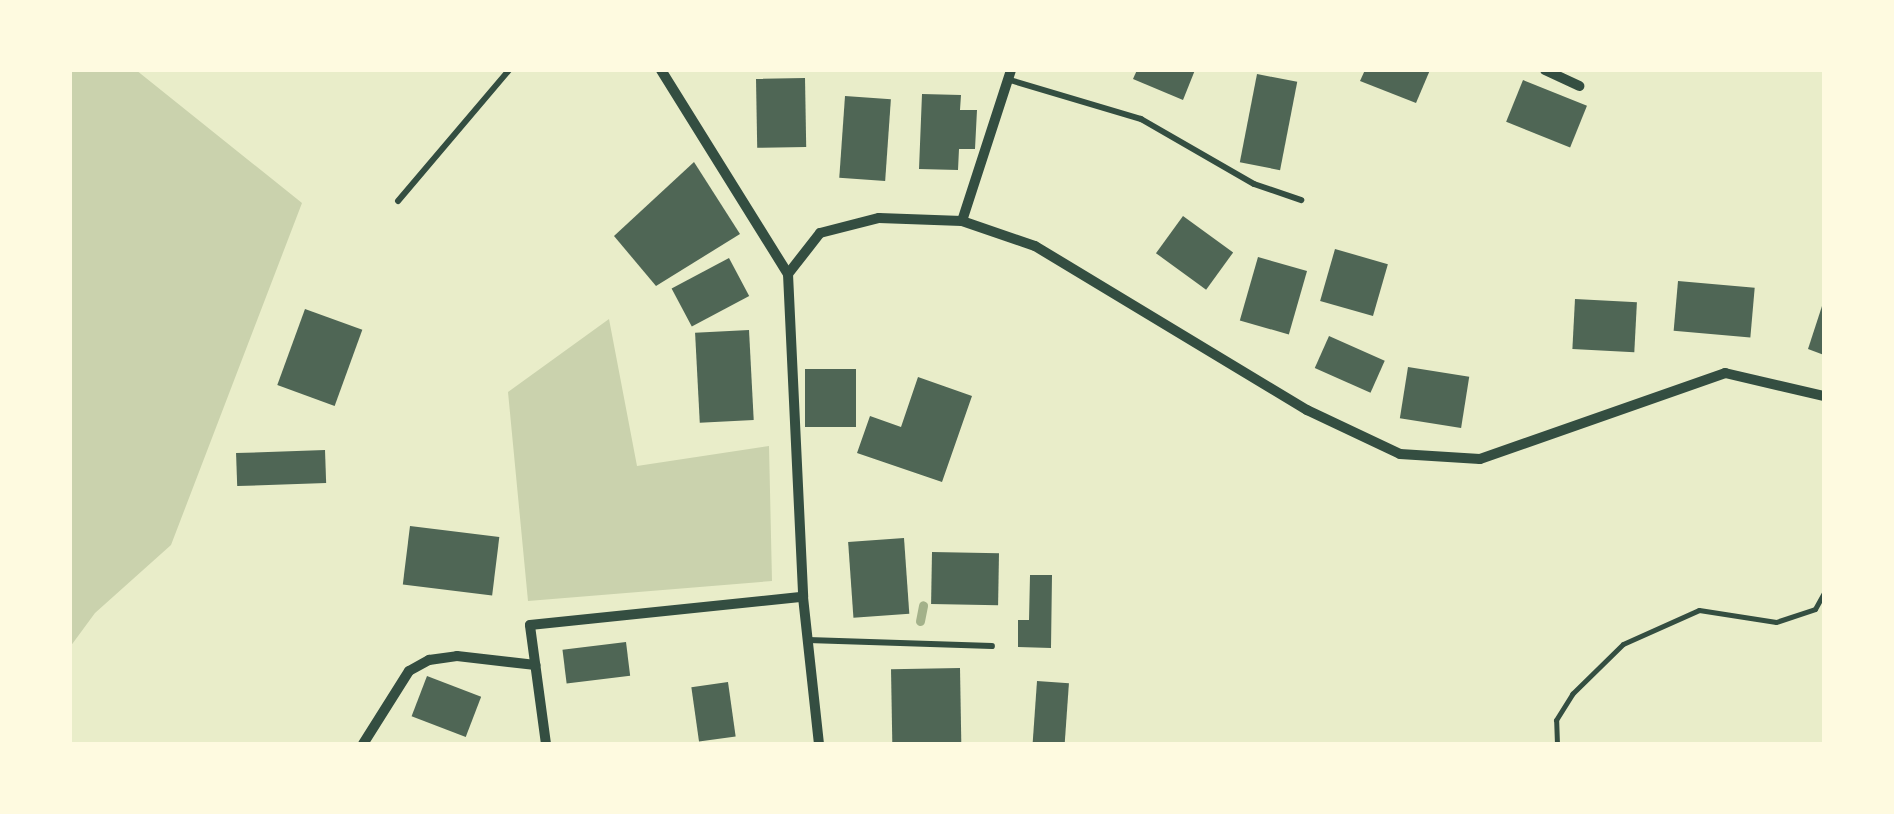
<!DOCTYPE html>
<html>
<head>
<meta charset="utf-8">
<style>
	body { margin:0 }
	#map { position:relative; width:1894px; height:814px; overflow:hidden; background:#e9edc9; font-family:Signika,sans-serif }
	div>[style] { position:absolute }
	.green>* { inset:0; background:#cad2ad }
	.stream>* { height:9px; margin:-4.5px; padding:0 4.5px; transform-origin:4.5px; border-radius:4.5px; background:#a3b18a }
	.building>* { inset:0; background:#4f6655; transform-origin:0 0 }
	.path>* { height:5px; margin:-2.5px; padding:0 2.5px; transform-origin:2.5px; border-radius:2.5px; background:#344e41 }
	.service>* { height:6px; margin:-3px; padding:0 3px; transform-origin:3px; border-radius:3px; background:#344e41 }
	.minor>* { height:10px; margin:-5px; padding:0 5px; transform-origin:5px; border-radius:5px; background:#344e41 }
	span { translate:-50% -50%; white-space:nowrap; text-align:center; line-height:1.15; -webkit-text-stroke:9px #fefae0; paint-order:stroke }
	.frame { position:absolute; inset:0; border:72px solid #fefae0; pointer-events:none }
</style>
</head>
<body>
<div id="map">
	<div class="green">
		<div style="clip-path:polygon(70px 70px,136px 70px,302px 203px,171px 545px,95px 613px,70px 647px)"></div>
		<div style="clip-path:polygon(609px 319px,637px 466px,769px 446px,772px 581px,528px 601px,508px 392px)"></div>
	</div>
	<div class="stream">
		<div style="left:920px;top:621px;width:16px;rotate:-79deg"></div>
	</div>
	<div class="building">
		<div style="clip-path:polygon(1137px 70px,1195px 70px,1183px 100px,1133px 79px)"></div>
		<div style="clip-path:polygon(1365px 70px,1430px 70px,1416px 103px,1360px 81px)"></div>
		<div style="left:1257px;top:74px;width:41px;height:90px;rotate:11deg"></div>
		<div style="left:805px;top:78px;width:69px;height:49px;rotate:89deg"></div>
		<div style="left:1523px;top:80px;width:69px;height:45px;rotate:22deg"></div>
		<div style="clip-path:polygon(922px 94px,961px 95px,960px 110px,977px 110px,975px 149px,959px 149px,958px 170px,919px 169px)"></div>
		<div style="left:845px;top:96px;width:46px;height:82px;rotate:4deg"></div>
		<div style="clip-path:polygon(694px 162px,740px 234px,656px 286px,614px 236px)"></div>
		<div style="left:1183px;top:216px;width:62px;height:46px;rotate:36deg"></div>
		<div style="left:1335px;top:249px;width:55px;height:54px;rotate:16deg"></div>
		<div style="left:1258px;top:257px;width:51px;height:66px;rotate:16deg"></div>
		<div style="left:729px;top:258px;width:43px;height:65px;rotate:62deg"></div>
		<div style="left:1678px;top:281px;width:77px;height:50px;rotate:5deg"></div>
		<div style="left:1575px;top:299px;width:62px;height:50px;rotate:3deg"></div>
		<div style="clip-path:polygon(1823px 303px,1824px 303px,1824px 355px,1808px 349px)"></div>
		<div style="left:305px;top:309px;width:61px;height:81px;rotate:20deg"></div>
		<div style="left:749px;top:330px;width:90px;height:54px;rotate:87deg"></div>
		<div style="left:1329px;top:336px;width:61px;height:35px;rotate:24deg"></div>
		<div style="left:1408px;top:367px;width:62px;height:52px;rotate:9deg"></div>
		<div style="left:805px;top:369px;width:51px;height:58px"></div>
		<div style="clip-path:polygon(918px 377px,972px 396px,942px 482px,857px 453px,870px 416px,901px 427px)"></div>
		<div style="left:325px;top:450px;width:33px;height:89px;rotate:88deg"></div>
		<div style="left:410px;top:526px;width:90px;height:59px;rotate:7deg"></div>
		<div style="left:904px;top:538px;width:76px;height:56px;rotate:86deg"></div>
		<div style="left:932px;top:552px;width:67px;height:52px;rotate:1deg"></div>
		<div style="clip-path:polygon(1030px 575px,1052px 575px,1051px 648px,1018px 647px,1018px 620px,1029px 620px)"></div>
		<div style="left:626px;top:642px;width:34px;height:64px;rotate:83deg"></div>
		<div style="left:960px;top:668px;width:76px;height:69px;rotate:89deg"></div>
		<div style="left:427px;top:676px;width:58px;height:43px;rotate:21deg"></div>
		<div style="left:1037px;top:681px;width:32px;height:63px;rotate:4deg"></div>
		<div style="left:728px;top:682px;width:55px;height:37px;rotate:82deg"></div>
	</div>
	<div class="path">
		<div style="left:1557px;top:744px;width:24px;rotate:-92deg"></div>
		<div style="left:1556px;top:720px;width:31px;rotate:-58deg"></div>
		<div style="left:1572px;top:694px;width:71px;rotate:-44.4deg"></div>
		<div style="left:1623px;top:644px;width:83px;rotate:-24.1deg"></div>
		<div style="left:1699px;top:610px;width:78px;rotate:8.9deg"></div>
		<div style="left:1776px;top:622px;width:41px;rotate:-18.4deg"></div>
		<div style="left:1815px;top:609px;width:18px;rotate:-61deg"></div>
	</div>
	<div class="service">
		<div style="left:1010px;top:80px;width:137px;rotate:16.6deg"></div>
		<div style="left:1141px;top:119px;width:130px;rotate:29.9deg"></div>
		<div style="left:1254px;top:184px;width:50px;rotate:18.8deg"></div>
		<div style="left:398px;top:201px;width:172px;rotate:-49.7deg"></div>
		<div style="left:808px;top:640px;width:184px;rotate:1.9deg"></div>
	</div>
	<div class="minor">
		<div style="left:661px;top:70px;width:240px;rotate:58.1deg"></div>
		<div style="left:788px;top:274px;width:323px;rotate:87.3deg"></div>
		<div style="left:803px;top:597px;width:148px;rotate:83.8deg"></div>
		<div style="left:1545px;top:70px;width:38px;rotate:25deg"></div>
		<div style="left:962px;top:221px;width:159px;rotate:-72deg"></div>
		<div style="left:788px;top:274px;width:52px;rotate:-52deg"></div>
		<div style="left:820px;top:233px;width:61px;rotate:-14.3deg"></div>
		<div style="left:879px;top:218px;width:83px;rotate:2.1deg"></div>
		<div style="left:962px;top:221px;width:77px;rotate:18.9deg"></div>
		<div style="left:1035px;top:246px;width:318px;rotate:31.1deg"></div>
		<div style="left:1307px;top:410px;width:103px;rotate:25.3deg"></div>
		<div style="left:1400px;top:454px;width:80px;rotate:3.6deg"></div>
		<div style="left:1480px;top:459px;width:260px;rotate:-19.3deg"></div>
		<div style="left:1725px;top:373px;width:102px;rotate:13.1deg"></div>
		<div style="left:363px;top:744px;width:86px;rotate:-57.8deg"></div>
		<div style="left:409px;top:671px;width:23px;rotate:-29deg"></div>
		<div style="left:429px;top:660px;width:28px;rotate:-8deg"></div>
		<div style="left:457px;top:656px;width:79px;rotate:6.6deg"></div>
		<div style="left:546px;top:744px;width:120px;rotate:-97.7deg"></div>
		<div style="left:530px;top:625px;width:274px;rotate:-5.9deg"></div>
	</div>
	<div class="frame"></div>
</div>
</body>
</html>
